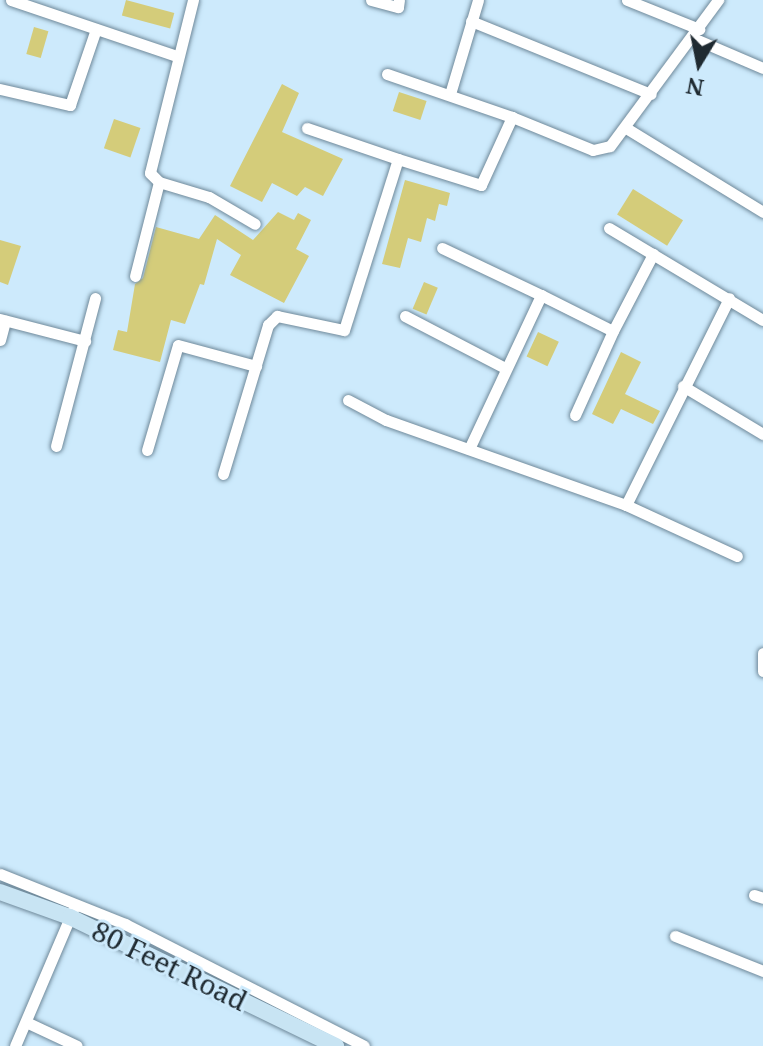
<!DOCTYPE html>
<html>
<head>
<meta charset="utf-8">
<style>
	body { margin:0 }
	#map { position:relative; width:763px; height:1046px; overflow:hidden; background:#cdeafc; font-family:"Noto Serif",serif }
	div>[style] { position:absolute }
	.building>* { inset:0; background:#d4cc7a; transform-origin:0 0 }
	.roads { filter:drop-shadow(0 0 2px #6f899a) drop-shadow(0 0 2px #6f899a) }
	.street>* { height:11px; margin:-5.5px; padding:0 5.5px; transform-origin:5.5px; border-radius:5.5px; background:#fff }
	.secondary>* { height:16px; margin:-8px; padding:0 8px; transform-origin:8px; border-radius:8px; background:#c8e4f3 }
	span { translate:-50% -50%; white-space:nowrap; text-align:center; line-height:1.15; -webkit-text-stroke:6px #cdeafc; paint-order:stroke }
	.street-label { font-size:28px; color:#1f2a31 }
	.north { position:absolute; left:659px; top:24px; width:80px; height:80px; -webkit-text-stroke:6px #cdeafc; paint-order:stroke; rotate:190deg; font-size:22px; font-weight:700; line-height:32px; text-align:center; color:#1f2a31 }
	.north::after { content:''; display:block; margin:auto; width:28px; height:36px; background:#1f2a31; clip-path:polygon(50% 0,100% 100%,50% 72%,0 100%) }
</style>
</head>
<body>
<div id="map">
	<div class="building">
		<div style="left:126px;top:0;width:50px;height:16px;rotate:15deg"></div>
		<div style="left:34px;top:27px;width:15px;height:28px;rotate:16deg"></div>
		<div style="clip-path:polygon(282px 84px,299px 93px,282px 132px,343px 159px,323px 196px,305px 187px,297px 196px,272px 183px,262px 202px,230px 186px)"></div>
		<div style="left:399px;top:92px;width:29px;height:20px;rotate:18deg"></div>
		<div style="left:114px;top:119px;width:28px;height:31px;rotate:19deg"></div>
		<div style="clip-path:polygon(405px 180px,450px 193px,447px 206px,439px 204px,435px 221px,427px 218px,421px 242px,408px 238px,400px 268px,382px 264px)"></div>
		<div style="left:633px;top:189px;width:59px;height:30px;rotate:32deg"></div>
		<div style="clip-path:polygon(278px 212px,294px 220px,298px 213px,311px 220px,296px 249px,309px 256px,284px 303px,230px 275px,241px 255px,217px 239px,204px 285px,200px 284px,185px 324px,171px 320px,160px 362px,113px 350px,118px 330px,127px 332px,135px 284px,143px 278px,156px 227px,199px 239px,215px 215px,253px 240px)"></div>
		<div style="clip-path:polygon(0 240px,21px 246px,8px 285px,0 282px)"></div>
		<div style="left:424px;top:282px;width:15px;height:29px;rotate:23deg"></div>
		<div style="left:538px;top:332px;width:23px;height:27px;rotate:25deg"></div>
		<div style="clip-path:polygon(621px 352px,641px 362px,625px 394px,660px 411px,653px 424px,621px 409px,613px 424px,592px 414px)"></div>
	</div>
	<div class="roads">
		<div class="street">
			<div style="left:11px;top:0;width:174px;rotate:18.7deg"></div>
			<div style="left:193px;top:0;width:178px;rotate:104deg"></div>
			<div style="left:150px;top:173px;width:13px;rotate:45deg"></div>
			<div style="left:159px;top:182px;width:52px;rotate:16.7deg"></div>
			<div style="left:209px;top:197px;width:53px;rotate:30.4deg"></div>
			<div style="left:371px;top:0;width:28px;rotate:15deg"></div>
			<div style="left:398px;top:7px;width:7px;rotate:-82deg"></div>
			<div style="left:627px;top:0;width:78px;rotate:21.9deg"></div>
			<div style="left:471px;top:21px;width:194px;rotate:22.1deg"></div>
			<div style="left:693px;top:38px;width:76px;rotate:23.2deg"></div>
			<div style="left:387px;top:74px;width:132px;rotate:19deg"></div>
			<div style="left:0;top:89px;width:72px;rotate:12.9deg"></div>
			<div style="left:70px;top:105px;width:80px;rotate:-71.1deg"></div>
			<div style="left:450px;top:94px;width:98px;rotate:-73.4deg"></div>
			<div style="left:307px;top:128px;width:96px;rotate:18.8deg"></div>
			<div style="left:626px;top:128px;width:161px;rotate:31.5deg"></div>
			<div style="left:609px;top:228px;width:179px;rotate:30.9deg"></div>
			<div style="left:442px;top:248px;width:110px;rotate:25.4deg"></div>
			<div style="left:135px;top:276px;width:97px;rotate:-75.7deg"></div>
			<div style="left:405px;top:316px;width:113px;rotate:27.5deg"></div>
			<div style="left:0;top:319px;width:88px;rotate:14.5deg"></div>
			<div style="left:0;top:340px;width:20px;rotate:-75deg"></div>
			<div style="left:683px;top:386px;width:93px;rotate:31deg"></div>
			<div style="left:348px;top:400px;width:43px;rotate:27.8deg"></div>
			<div style="left:386px;top:420px;width:255px;rotate:19.5deg"></div>
			<div style="left:626px;top:505px;width:231px;rotate:-63.5deg"></div>
			<div style="left:575px;top:415px;width:92px;rotate:-65.7deg"></div>
			<div style="left:56px;top:446px;width:153px;rotate:-75.2deg"></div>
			<div style="left:469px;top:449px;width:170px;rotate:-64.9deg"></div>
			<div style="left:541px;top:295px;width:80px;rotate:26.6deg"></div>
			<div style="left:613px;top:331px;width:87px;rotate:-62.5deg"></div>
			<div style="left:147px;top:450px;width:109px;rotate:-73.6deg"></div>
			<div style="left:178px;top:345px;width:81px;rotate:15.1deg"></div>
			<div style="left:223px;top:474px;width:156px;rotate:-73.2deg"></div>
			<div style="left:268px;top:325px;width:13px;rotate:-45deg"></div>
			<div style="left:277px;top:316px;width:68px;rotate:11.8deg"></div>
			<div style="left:344px;top:330px;width:179px;rotate:-72.5deg"></div>
			<div style="left:398px;top:159px;width:87px;rotate:17.4deg"></div>
			<div style="left:481px;top:185px;width:75px;rotate:-65.5deg"></div>
			<div style="left:512px;top:117px;width:87px;rotate:22.2deg"></div>
			<div style="left:593px;top:150px;width:17px;rotate:-13deg"></div>
			<div style="left:610px;top:146px;width:182px;rotate:-53.5deg"></div>
			<div style="left:626px;top:505px;width:122px;rotate:24.7deg"></div>
			<div style="left:763px;top:653px;width:18px;rotate:90deg"></div>
			<div style="left:0;top:874px;width:135px;rotate:21.8deg"></div>
			<div style="left:125px;top:924px;width:268px;rotate:27deg"></div>
			<div style="left:754px;top:895px;width:9px;rotate:18deg"></div>
			<div style="left:675px;top:936px;width:95px;rotate:21.7deg"></div>
			<div style="left:26px;top:1022px;width:56px;rotate:25.2deg"></div>
			<div style="left:15px;top:1046px;width:148px;rotate:-66.9deg"></div>
		</div>
		<div class="secondary">
			<div style="left:0;top:892px;width:74px;rotate:19.7deg"></div>
			<div style="left:70px;top:917px;width:296px;rotate:25.9deg"></div>
		</div>
	</div>
	<div class="street-label">
		<span style="left:170px;top:965px;rotate:26deg">80 Feet Road</span>
	</div>
	<div class="north">N</div>
</div>
</body>
</html>
